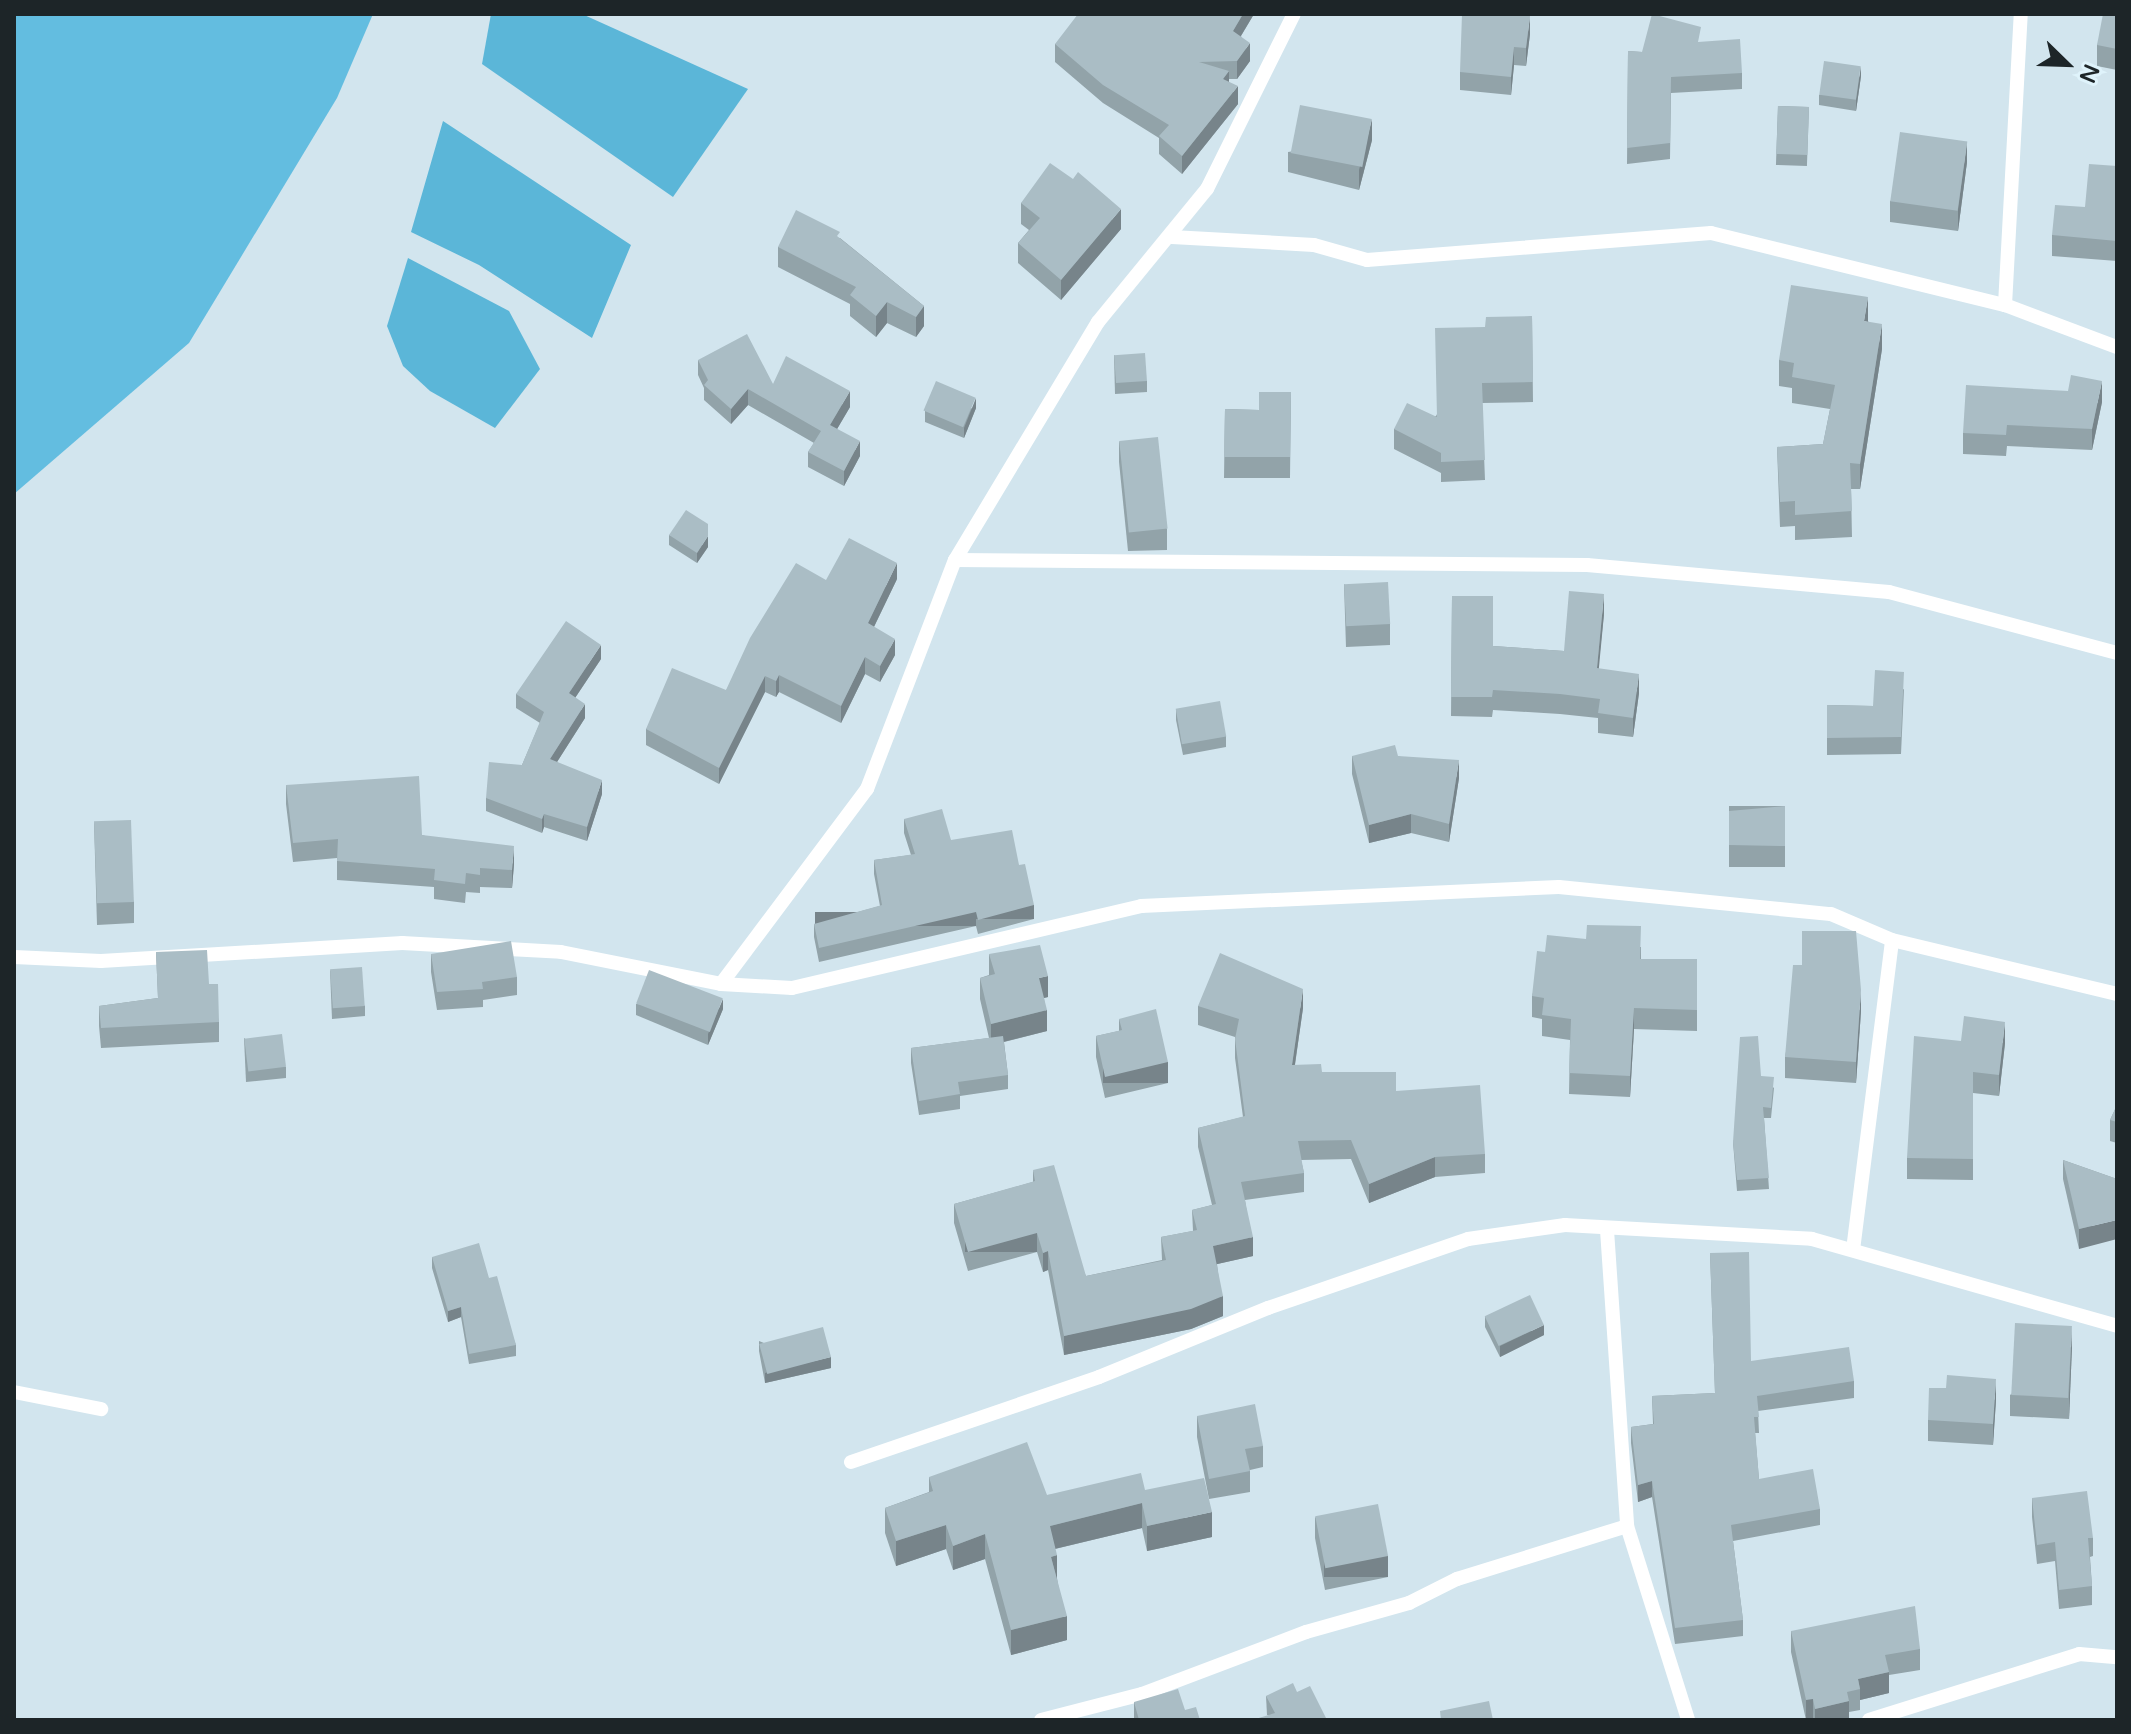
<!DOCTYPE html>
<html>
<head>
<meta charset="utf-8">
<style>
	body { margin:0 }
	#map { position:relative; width:2131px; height:1734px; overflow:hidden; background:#d2e5ee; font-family:"Varela Round",sans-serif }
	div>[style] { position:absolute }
	.forest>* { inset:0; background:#63bde0 }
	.water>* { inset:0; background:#5bb6d8 }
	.lane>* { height:14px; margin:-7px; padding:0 7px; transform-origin:7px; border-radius:7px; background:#fff }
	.wall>* { inset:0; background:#92a3a9; transform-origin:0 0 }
	.shaded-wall>* { inset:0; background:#77848a; transform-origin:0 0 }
	.building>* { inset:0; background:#aabdc5; transform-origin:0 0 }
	span { translate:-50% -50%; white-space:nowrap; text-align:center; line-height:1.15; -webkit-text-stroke:6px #dff3fb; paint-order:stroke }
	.frame { position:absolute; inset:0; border:16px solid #1d2528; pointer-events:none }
	.north { position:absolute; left:2027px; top:24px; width:80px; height:80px; -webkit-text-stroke:6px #dff3fb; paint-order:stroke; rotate:113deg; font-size:22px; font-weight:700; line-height:32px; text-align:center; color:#1d2528 }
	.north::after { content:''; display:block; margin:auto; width:28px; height:36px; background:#1d2528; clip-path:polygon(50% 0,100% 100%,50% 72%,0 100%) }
</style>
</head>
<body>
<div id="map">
	<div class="forest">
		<div style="clip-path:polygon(14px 14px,373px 14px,337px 98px,189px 343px,14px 494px)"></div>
	</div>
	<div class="water">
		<div style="clip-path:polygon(491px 14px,582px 14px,748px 89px,673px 197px,482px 64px)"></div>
		<div style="clip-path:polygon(443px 121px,631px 245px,592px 338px,479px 265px,411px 232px)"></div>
		<div style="clip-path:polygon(408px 258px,509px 311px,540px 369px,495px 428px,430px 391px,403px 366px,387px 326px)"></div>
	</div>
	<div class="lane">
		<div style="left:1172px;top:237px;width:142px;rotate:3.2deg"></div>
		<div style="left:1314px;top:245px;width:55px;rotate:15.8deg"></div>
		<div style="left:1367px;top:260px;width:345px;rotate:-4.5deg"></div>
		<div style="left:1711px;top:233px;width:303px;rotate:13.8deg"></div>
		<div style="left:2005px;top:305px;width:120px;rotate:20.6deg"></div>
		<div style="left:2005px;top:305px;width:291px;rotate:-86.9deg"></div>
		<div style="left:955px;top:560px;width:632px;rotate:0.45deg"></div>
		<div style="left:1587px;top:565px;width:303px;rotate:5.1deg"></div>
		<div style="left:1889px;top:592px;width:236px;rotate:15deg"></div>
		<div style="left:14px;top:957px;width:87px;rotate:2.6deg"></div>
		<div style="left:101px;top:961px;width:302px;rotate:-3.4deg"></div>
		<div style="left:402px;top:943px;width:159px;rotate:3.2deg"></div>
		<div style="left:561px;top:952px;width:163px;rotate:11.3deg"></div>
		<div style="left:721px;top:984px;width:71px;rotate:3.2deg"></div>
		<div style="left:792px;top:988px;width:359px;rotate:-13.2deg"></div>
		<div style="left:1141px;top:906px;width:418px;rotate:-2.6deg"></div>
		<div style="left:1559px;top:887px;width:273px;rotate:5.7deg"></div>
		<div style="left:1831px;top:914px;width:66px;rotate:23.1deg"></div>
		<div style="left:1892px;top:940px;width:231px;rotate:13.5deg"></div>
		<div style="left:721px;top:984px;width:244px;rotate:-53.2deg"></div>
		<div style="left:867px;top:789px;width:245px;rotate:-69deg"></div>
		<div style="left:955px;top:560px;width:278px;rotate:-59deg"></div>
		<div style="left:1098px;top:322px;width:172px;rotate:-50.7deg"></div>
		<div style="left:1207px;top:189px;width:195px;rotate:-63.6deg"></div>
		<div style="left:1607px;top:1230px;width:297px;rotate:86.1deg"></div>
		<div style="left:1627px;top:1526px;width:203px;rotate:72.5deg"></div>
		<div style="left:1853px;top:1250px;width:312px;rotate:-82.8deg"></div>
		<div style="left:14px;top:1392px;width:89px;rotate:11.1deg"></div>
		<div style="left:851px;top:1462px;width:262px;rotate:-18.9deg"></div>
		<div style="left:1099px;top:1377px;width:183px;rotate:-22.2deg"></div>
		<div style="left:1268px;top:1308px;width:212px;rotate:-19deg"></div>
		<div style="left:1468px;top:1239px;width:98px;rotate:-8.2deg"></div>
		<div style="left:1565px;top:1225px;width:247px;rotate:3.2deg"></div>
		<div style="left:1812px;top:1239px;width:317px;rotate:15.9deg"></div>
		<div style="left:1041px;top:1720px;width:104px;rotate:-14.4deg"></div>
		<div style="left:1142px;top:1694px;width:175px;rotate:-20.7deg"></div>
		<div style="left:1306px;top:1632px;width:107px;rotate:-15.7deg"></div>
		<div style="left:1409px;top:1603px;width:54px;rotate:-26.6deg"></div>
		<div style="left:1457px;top:1579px;width:178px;rotate:-17.3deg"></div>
		<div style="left:1869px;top:1720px;width:220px;rotate:-17.4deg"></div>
		<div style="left:2079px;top:1654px;width:38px;rotate:5deg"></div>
	</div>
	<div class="wall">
		<div style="clip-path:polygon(1254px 14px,1241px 36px,1250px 61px,1237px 79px,1229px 79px,1229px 82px,1238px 104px,1182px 174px,1159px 154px,1159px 138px,1103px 103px,1055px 62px,1055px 44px)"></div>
		<div style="clip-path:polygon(2117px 14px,2117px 70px,2097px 66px,2097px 45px)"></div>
		<div style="clip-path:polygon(1518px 15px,1530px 34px,1526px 66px,1514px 65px,1511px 95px,1460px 90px,1460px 72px)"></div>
		<div style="clip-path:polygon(1701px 42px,1742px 73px,1742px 89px,1671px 93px,1670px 159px,1627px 164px,1628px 51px,1642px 52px)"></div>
		<div style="clip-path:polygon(1861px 76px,1856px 111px,1819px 105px,1819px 95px)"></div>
		<div style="left:1778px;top:106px;width:31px;height:59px;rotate:2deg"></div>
		<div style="clip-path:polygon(1372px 140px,1359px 190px,1288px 172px,1288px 152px)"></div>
		<div style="clip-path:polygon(1967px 162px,1958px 231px,1890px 222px,1890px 201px)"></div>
		<div style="clip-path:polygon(2117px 166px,2117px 261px,2052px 256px,2052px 235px,2085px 207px)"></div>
		<div style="clip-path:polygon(1073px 179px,1121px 229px,1061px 300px,1018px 263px,1018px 243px,1029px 230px,1021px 224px,1021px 203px)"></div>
		<div style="clip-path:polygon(840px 238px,924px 306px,924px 326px,916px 337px,887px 323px,876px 337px,850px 316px,850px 304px,778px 267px,778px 247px)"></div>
		<div style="clip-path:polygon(1532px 316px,1533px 402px,1482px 403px,1485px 480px,1441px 482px,1441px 473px,1394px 449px,1394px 429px,1436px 416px,1485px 327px)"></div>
		<div style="clip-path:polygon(1868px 321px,1882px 349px,1860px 489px,1851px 489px,1852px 537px,1795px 540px,1795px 526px,1780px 527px,1777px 447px,1823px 444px,1830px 409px,1792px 403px,1792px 388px,1779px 386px,1779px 360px)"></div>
		<div style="clip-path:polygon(1114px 355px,1147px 381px,1147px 392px,1115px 394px)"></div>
		<div style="clip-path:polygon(698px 360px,773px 384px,850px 407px,837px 429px,860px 456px,844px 486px,808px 467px,808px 452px,814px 443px,748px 405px,731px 424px,704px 400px,704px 388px,698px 375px)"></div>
		<div style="clip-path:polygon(1291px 392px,1290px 478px,1224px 478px,1225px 409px,1259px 410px)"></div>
		<div style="clip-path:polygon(2102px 402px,2092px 450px,2007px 446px,2006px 456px,1963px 454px,1963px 433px)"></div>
		<div style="clip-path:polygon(976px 408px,964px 438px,925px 422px,925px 411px)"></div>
		<div style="clip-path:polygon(1119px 441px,1167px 529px,1167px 550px,1128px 551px,1119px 462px)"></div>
		<div style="clip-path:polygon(669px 535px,708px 547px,697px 563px,669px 545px)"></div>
		<div style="clip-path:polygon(897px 579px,874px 627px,895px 655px,880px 682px,865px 674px,841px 723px,779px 692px,776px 697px,765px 692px,719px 784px,646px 745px,646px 729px,726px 690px)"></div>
		<div style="clip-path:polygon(1344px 584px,1390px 624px,1390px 645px,1346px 647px)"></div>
		<div style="clip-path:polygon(1452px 596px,1493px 646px,1564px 651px,1604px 614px,1598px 669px,1639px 693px,1633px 737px,1598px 733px,1598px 718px,1560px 714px,1493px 710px,1492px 717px,1451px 716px)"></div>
		<div style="clip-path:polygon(601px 659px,575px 698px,585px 718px,557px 762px,602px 794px,587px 841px,544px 827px,542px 833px,486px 811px,486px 798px,522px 765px,540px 723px,516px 708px,516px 694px)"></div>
		<div style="clip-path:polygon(1904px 689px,1901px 754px,1827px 755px,1827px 705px,1873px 706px)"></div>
		<div style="clip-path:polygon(1176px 709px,1226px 736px,1226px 747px,1183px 755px,1176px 720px)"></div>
		<div style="clip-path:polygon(1352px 756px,1398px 756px,1459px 778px,1449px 842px,1411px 833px,1369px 843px,1352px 774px)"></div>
		<div style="clip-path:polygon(286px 785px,422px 835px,514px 864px,512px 888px,480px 887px,480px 893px,466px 892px,465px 903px,434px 899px,434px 887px,337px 880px,337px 858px,293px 862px,286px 804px)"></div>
		<div style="left:1785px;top:806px;width:61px;height:56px;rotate:90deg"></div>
		<div style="clip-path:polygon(904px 819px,951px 840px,1019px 865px,1034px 919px,978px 934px,976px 926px,819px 962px,814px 937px,814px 924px,880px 906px,874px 874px,874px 860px,911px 855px,904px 833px)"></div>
		<div style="clip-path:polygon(94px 822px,134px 902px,134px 923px,97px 925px)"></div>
		<div style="clip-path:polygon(1641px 947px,1641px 959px,1697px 959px,1697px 1031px,1634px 1029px,1630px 1097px,1569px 1094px,1570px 1040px,1542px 1036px,1542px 1019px,1532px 1017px,1532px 996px,1545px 952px)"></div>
		<div style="clip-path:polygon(156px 952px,209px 984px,219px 1022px,219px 1042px,101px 1048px,99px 1026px,99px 1006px,158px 998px)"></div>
		<div style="clip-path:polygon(431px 954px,517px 977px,517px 995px,483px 1000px,483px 1007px,437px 1010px,431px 972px)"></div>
		<div style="clip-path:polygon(989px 954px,1048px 997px,1044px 998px,1047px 1031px,1004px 1042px,1008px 1075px,1008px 1089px,960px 1096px,960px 1109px,919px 1115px,911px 1063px,911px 1048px,989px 1038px,980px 999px,980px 978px,989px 975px)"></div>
		<div style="clip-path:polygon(1802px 965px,1861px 1011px,1856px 1083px,1785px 1078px,1785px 1057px)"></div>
		<div style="clip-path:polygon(330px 970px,365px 1006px,365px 1016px,332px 1019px)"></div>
		<div style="clip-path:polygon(636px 1004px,723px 1009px,708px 1045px,636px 1015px)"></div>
		<div style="clip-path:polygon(1198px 1006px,1303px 1008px,1295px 1065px,1396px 1091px,1485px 1154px,1485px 1173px,1435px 1177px,1369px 1203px,1351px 1159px,1301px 1160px,1304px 1173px,1304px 1192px,1245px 1200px,1253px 1256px,1217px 1264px,1223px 1316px,1191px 1329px,1064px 1355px,1048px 1270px,1043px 1272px,1037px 1252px,968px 1271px,954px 1223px,954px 1204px,1033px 1182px,1033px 1170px,1086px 1276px,1162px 1260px,1161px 1237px,1193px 1231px,1192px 1210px,1212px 1205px,1198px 1147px,1198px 1128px,1243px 1117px,1235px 1058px,1235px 1037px,1198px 1025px)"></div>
		<div style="clip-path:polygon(1119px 1019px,1168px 1083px,1105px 1098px,1096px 1057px,1096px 1036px,1119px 1031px)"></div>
		<div style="clip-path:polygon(244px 1038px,286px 1067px,286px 1078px,246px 1082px)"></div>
		<div style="clip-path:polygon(1961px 1041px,2005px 1043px,1999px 1096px,1973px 1093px,1973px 1180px,1907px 1179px,1907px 1158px)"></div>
		<div style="clip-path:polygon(1761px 1076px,1774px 1088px,1771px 1118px,1764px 1118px,1769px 1189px,1737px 1191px,1733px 1142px)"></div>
		<div style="clip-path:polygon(2117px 1105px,2117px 1143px,2110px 1141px,2110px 1120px)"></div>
		<div style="clip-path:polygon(2063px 1160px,2117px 1179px,2079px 1249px,2063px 1179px)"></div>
		<div style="clip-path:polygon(1710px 1253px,1751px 1361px,1854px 1381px,1854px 1398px,1758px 1411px,1759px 1433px,1755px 1433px,1759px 1479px,1820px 1509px,1820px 1525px,1733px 1541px,1743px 1620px,1743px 1636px,1675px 1644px,1652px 1497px,1638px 1502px,1631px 1443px,1631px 1427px,1653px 1424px,1652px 1396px,1715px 1393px)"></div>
		<div style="clip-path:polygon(432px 1257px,489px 1278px,516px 1345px,516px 1356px,469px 1364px,461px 1317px,448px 1322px,432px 1268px)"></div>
		<div style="clip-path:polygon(1485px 1316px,1544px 1335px,1500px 1357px,1485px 1327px)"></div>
		<div style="clip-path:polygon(759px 1341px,831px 1368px,765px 1383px,759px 1351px)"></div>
		<div style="clip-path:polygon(2072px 1346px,2069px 1419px,2010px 1416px,2010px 1395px)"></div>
		<div style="clip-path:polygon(1946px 1388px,1996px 1400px,1993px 1445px,1928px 1441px,1928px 1420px)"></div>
		<div style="clip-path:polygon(1197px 1416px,1263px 1446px,1263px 1467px,1250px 1470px,1250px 1492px,1209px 1499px,1197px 1437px)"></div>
		<div style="clip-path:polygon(929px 1477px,1047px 1495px,1145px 1490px,1212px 1537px,1147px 1551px,1142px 1528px,1055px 1549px,1057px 1578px,1067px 1640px,1011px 1655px,985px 1559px,953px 1570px,946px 1549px,896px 1566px,885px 1533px,885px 1508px,929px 1492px)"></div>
		<div style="clip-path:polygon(2032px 1498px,2093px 1538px,2093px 1556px,2090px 1557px,2092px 1586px,2092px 1605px,2059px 1609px,2055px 1561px,2037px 1564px,2032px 1517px)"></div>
		<div style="clip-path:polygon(1315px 1517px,1388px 1577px,1325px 1590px,1315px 1538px)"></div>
		<div style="clip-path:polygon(1791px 1631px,1920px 1649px,1920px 1670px,1889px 1675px,1889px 1693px,1860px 1700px,1860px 1710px,1849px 1712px,1849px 1720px,1806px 1720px,1791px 1652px)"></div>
		<div style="clip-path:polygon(1297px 1692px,1327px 1720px,1267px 1715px,1266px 1696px)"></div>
		<div style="clip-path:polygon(1134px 1702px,1185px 1710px,1200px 1720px,1134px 1720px)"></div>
	</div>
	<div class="shaded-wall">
		<div style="clip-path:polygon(1243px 14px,1254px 14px,1233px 49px,1233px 31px)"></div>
		<div style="clip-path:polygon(1530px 16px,1530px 34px,1526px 66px,1526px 48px)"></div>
		<div style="clip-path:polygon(1250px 43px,1250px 61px,1237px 79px,1237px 61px)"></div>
		<div style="clip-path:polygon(1514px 47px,1514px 65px,1511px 95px,1511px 77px)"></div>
		<div style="clip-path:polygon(1861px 66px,1861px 76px,1856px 111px,1856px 100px)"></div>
		<div style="clip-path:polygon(1229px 71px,1229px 89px,1223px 79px)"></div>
		<div style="clip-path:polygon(1238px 86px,1238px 104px,1182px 174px,1182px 156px)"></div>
		<div style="clip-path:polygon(1372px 119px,1372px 140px,1359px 190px,1359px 170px)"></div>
		<div style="clip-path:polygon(1967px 141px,1967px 162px,1958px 231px,1958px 210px)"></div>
		<div style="clip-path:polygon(1121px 209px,1121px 229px,1061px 300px,1061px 280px)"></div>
		<div style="clip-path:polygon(1868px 297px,1868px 322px,1864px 321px)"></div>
		<div style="clip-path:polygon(887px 302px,887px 323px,876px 337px,876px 316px)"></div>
		<div style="clip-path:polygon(924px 306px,924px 326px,916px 337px,916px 317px)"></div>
		<div style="clip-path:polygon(1882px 324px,1882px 349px,1860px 489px,1860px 464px)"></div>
		<div style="clip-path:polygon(2102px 381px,2102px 402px,2092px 450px,2092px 429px)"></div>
		<div style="clip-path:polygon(748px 389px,748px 405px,731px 424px,731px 409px)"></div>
		<div style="clip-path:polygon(850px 391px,850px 407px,830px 441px,830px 425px)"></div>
		<div style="clip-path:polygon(976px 398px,976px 408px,964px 438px,964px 428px)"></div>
		<div style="clip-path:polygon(860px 441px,860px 456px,844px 486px,844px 471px)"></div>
		<div style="clip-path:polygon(708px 536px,708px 547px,697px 563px,697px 553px)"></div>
		<div style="clip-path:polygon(897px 563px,897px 579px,868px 639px,868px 623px)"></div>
		<div style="clip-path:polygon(1604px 594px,1604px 614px,1597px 688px,1597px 668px)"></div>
		<div style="clip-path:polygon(895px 639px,895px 655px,880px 682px,880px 666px)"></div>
		<div style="clip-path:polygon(601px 645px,601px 659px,569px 707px,569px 693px)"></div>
		<div style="clip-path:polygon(865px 657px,865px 674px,841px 723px,841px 706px)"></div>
		<div style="clip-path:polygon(1639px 674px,1639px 693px,1633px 737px,1633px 718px)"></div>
		<div style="clip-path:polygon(779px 675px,779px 692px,776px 697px,776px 681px)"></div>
		<div style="clip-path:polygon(765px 676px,765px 692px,719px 784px,719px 768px)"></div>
		<div style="clip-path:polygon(585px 704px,585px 718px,550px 773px,550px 759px)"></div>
		<div style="clip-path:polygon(1459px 760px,1459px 778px,1449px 842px,1449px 824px)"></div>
		<div style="clip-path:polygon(602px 780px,602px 794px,587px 841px,587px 827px)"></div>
		<div style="clip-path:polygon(544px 814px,544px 827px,542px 833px,542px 819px)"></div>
		<div style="clip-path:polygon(1411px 814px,1411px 833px,1369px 843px,1369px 825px)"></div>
		<div style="clip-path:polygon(514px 846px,514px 864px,512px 888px,512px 870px)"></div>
		<div style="left:1034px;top:905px;width:14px;height:58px;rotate:90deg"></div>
		<div style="left:976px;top:912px;width:14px;height:161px;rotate:90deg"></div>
		<div style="clip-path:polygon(1048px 976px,1048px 997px,1039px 999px,1039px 978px)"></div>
		<div style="clip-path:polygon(1303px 989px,1303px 1008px,1292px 1084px,1292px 1065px)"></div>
		<div style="clip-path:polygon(1861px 990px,1861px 1011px,1856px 1083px,1856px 1062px)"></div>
		<div style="clip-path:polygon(723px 999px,723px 1009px,708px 1045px,708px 1034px)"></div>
		<div style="clip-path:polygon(1634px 1008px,1634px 1029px,1630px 1097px,1630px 1076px)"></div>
		<div style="clip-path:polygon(1047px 1010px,1047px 1031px,991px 1045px,991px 1024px)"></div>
		<div style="clip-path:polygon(2005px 1022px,2005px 1043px,1999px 1096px,1999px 1075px)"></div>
		<div style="left:1168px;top:1062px;width:21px;height:65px;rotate:90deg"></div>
		<div style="clip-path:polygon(1435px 1157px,1435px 1177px,1369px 1203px,1369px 1184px)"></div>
		<div style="clip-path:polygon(2117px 1220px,2117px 1239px,2079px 1249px,2079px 1229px)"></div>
		<div style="left:1037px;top:1233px;width:19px;height:72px;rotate:90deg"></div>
		<div style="clip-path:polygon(1253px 1237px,1253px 1256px,1213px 1265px,1213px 1246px)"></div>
		<div style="clip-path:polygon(1048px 1251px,1048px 1270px,1043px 1272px,1043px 1253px)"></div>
		<div style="clip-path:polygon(1223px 1296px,1223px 1316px,1191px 1329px,1064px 1355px,1064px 1336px)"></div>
		<div style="clip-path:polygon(461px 1307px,461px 1317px,448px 1322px,448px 1311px)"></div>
		<div style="clip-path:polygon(1544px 1325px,1544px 1335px,1500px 1357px,1500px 1346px)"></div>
		<div style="clip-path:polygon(2072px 1326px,2072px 1346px,2069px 1419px,2069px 1398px)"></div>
		<div style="clip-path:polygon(831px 1357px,831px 1368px,765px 1383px,765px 1373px)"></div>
		<div style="clip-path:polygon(1996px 1379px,1996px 1400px,1993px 1445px,1993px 1424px)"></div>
		<div style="clip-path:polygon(1652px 1481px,1652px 1497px,1638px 1502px,1638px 1485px)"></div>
		<div style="clip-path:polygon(1142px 1503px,1142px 1528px,1050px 1550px,1050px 1526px)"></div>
		<div style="clip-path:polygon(1212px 1512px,1212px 1537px,1147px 1551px,1147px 1526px)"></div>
		<div style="clip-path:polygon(946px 1525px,946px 1549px,896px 1566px,896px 1541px)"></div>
		<div style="clip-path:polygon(985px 1534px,985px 1559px,953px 1570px,953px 1546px)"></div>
		<div style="clip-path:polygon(1057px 1555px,1057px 1580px,1051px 1557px)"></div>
		<div style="left:1388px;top:1556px;width:21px;height:64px;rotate:90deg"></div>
		<div style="clip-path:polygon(1067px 1616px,1067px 1640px,1011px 1655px,1011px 1630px)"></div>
		<div style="clip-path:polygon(1889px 1672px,1889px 1693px,1860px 1700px,1860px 1689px,1858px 1679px)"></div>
		<div style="left:1813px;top:1699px;width:21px;height:7px;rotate:90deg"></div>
		<div style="clip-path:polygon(1849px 1701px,1849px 1720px,1815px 1720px,1815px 1709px)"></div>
	</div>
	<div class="building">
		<div style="clip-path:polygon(1078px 14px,1243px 14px,1233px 31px,1250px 43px,1237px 61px,1199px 62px,1229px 71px,1223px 79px,1238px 86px,1182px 156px,1159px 136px,1169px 125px,1103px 85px,1055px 44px)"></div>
		<div style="clip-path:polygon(1462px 14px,1516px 14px,1530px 16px,1526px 48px,1514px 47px,1511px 77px,1460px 72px)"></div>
		<div style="clip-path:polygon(1652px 14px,1701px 27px,1698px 42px,1740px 39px,1742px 73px,1671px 77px,1670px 143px,1627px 148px,1628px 51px,1642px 52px)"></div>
		<div style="clip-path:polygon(2103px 14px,2117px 14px,2117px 49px,2097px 45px)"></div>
		<div style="left:1824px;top:61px;width:37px;height:34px;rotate:8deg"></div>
		<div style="left:1300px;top:105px;width:73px;height:49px;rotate:11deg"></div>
		<div style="left:1778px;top:106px;width:31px;height:48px;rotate:2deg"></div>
		<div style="left:1900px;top:132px;width:68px;height:70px;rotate:8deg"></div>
		<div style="clip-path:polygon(1050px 163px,1073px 179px,1078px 172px,1121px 209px,1061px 280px,1018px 243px,1040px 218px,1021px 203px)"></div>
		<div style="clip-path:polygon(2089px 164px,2117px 166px,2117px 241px,2052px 235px,2055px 205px,2085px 207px)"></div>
		<div style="clip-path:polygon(796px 210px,840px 232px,837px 236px,924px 306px,916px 317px,887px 302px,876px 316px,850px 295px,856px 287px,778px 247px)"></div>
		<div style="clip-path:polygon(1791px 285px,1868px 297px,1864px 321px,1882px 324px,1860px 464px,1850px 463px,1852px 511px,1795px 515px,1795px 501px,1780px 502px,1777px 447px,1823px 444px,1835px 385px,1792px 377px,1794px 363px,1779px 360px)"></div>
		<div style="clip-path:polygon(1532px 316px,1533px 382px,1482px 383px,1485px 460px,1441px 462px,1441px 453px,1394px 429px,1407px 403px,1437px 417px,1435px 328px,1485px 327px,1486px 317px)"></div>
		<div style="clip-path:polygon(747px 334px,773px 384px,786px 356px,850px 391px,830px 425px,860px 441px,844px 471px,808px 452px,821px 431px,748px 389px,731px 409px,704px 385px,708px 380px,698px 360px)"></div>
		<div style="left:1145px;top:353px;width:28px;height:31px;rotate:86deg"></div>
		<div style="clip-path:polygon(2071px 375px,2102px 381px,2092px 429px,2007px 425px,2006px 435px,1963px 433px,1966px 385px,2068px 391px)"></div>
		<div style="left:936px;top:381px;width:43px;height:32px;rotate:23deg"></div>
		<div style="clip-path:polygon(1259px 392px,1291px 392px,1290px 457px,1224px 457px,1225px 409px,1259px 410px)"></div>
		<div style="left:1158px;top:437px;width:92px;height:39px;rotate:84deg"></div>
		<div style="clip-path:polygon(686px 510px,708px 524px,708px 536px,697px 553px,669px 535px)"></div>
		<div style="clip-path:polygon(849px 538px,897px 563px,868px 623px,895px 639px,880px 666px,865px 657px,841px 706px,779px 675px,776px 681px,765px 676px,719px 768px,646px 729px,672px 668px,726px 690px,750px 638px,796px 563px,826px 580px)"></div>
		<div style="left:1388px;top:582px;width:42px;height:44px;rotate:87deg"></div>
		<div style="clip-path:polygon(1569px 591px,1604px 594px,1597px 668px,1639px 674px,1633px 718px,1598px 713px,1600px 699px,1560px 694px,1493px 690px,1492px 697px,1451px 697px,1452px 596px,1493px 596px,1493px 646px,1564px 651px)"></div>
		<div style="clip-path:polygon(566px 621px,601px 645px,569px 693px,585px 704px,550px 759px,602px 780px,587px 827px,544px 814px,542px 819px,486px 798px,489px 762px,522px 765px,544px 712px,516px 694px)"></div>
		<div style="clip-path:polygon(1875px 670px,1904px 672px,1901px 737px,1827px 738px,1827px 705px,1873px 706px)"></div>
		<div style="left:1220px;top:701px;width:36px;height:45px;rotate:80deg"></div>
		<div style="clip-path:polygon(1395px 745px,1398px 756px,1459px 760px,1449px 824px,1411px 814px,1369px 825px,1352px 756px)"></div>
		<div style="clip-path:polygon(419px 776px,422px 835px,514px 846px,512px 870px,480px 868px,480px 875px,466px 873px,465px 884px,434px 880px,435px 869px,337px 861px,338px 839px,293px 843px,286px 785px)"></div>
		<div style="clip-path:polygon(1785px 806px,1785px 846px,1729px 845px,1729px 811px)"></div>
		<div style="clip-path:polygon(942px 809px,951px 840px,1012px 830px,1019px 865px,1025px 864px,1034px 905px,978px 920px,976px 912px,819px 948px,814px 924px,882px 905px,874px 860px,915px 854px,904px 819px)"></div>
		<div style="left:131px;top:820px;width:82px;height:37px;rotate:88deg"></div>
		<div style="clip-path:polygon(1587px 925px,1641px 926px,1640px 959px,1697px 959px,1697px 1010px,1634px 1008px,1630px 1076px,1569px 1073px,1571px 1019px,1542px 1015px,1544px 998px,1532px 996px,1537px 951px,1545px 952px,1547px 935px,1586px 939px)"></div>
		<div style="clip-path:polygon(1802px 931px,1856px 931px,1861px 990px,1856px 1062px,1785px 1057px,1793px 965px,1802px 965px)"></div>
		<div style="clip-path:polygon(511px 941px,517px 977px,482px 982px,483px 989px,437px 992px,431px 954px)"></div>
		<div style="clip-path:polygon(1040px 945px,1048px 976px,1039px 978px,1047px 1010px,991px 1024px,980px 978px,995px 974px,989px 954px)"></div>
		<div style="clip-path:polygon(207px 950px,209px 984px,218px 984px,219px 1022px,101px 1028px,99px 1006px,158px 998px,156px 952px)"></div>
		<div style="clip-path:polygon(1220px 953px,1303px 989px,1292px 1065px,1321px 1064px,1322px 1072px,1396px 1072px,1396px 1091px,1480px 1085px,1485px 1154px,1435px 1157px,1369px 1184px,1351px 1140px,1298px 1141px,1304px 1173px,1241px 1182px,1253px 1237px,1213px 1246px,1223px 1296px,1191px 1309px,1064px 1336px,1048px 1251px,1043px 1253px,1037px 1233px,968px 1252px,954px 1204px,1035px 1181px,1033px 1170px,1054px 1165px,1086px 1276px,1166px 1260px,1161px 1237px,1197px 1230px,1192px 1210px,1216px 1204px,1198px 1128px,1245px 1116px,1235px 1039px,1239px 1019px,1198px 1006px)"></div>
		<div style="left:362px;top:967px;width:39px;height:32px;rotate:86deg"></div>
		<div style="left:649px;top:970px;width:79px;height:36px;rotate:21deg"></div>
		<div style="clip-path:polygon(1156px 1009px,1168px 1062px,1105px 1077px,1096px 1036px,1122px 1030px,1119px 1019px)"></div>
		<div style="clip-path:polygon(1964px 1016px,2005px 1022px,1999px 1075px,1973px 1072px,1973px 1159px,1907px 1158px,1914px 1036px,1961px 1041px)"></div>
		<div style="left:282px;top:1034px;width:33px;height:38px;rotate:83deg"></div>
		<div style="clip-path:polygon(1003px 1036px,1008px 1075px,958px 1082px,960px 1094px,919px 1101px,911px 1048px)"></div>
		<div style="clip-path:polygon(1758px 1036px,1761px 1076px,1774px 1077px,1771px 1108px,1763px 1107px,1769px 1178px,1737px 1180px,1733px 1142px,1740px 1037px)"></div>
		<div style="clip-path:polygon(2117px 1105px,2117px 1122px,2110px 1120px)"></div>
		<div style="clip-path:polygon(2063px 1160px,2117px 1179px,2117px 1220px,2079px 1229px)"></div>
		<div style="clip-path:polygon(479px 1243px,489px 1278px,497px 1276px,516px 1345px,469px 1354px,461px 1307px,448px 1311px,432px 1257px)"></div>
		<div style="clip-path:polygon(1749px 1252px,1751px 1361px,1849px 1347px,1854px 1381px,1757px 1396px,1759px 1417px,1754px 1417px,1759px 1479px,1813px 1469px,1820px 1509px,1731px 1525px,1743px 1620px,1675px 1628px,1652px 1481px,1638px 1485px,1631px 1427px,1654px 1424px,1652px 1396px,1715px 1393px,1710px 1253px)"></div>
		<div style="left:1530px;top:1295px;width:33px;height:50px;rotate:65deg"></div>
		<div style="left:2015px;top:1323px;width:57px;height:72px;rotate:3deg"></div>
		<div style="left:823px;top:1327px;width:31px;height:66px;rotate:75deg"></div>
		<div style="clip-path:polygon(1947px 1375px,1996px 1379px,1993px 1424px,1928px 1420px,1929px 1388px,1946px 1388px)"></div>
		<div style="clip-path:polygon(1255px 1404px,1263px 1446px,1245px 1449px,1250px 1471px,1209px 1479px,1197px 1416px)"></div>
		<div style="clip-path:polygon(1027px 1442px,1047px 1495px,1141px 1473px,1145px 1490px,1204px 1478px,1212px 1512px,1147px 1526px,1142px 1503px,1050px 1526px,1057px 1555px,1051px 1557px,1067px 1616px,1011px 1630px,985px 1534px,953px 1546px,946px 1525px,896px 1541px,885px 1508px,933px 1491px,929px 1477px)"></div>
		<div style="clip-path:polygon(2087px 1491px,2093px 1538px,2088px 1538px,2092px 1586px,2059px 1590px,2055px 1542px,2037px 1545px,2032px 1498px)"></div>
		<div style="left:1378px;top:1504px;width:53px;height:64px;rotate:79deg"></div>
		<div style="clip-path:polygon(1915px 1606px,1920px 1649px,1885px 1655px,1889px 1672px,1858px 1679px,1860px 1689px,1847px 1692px,1849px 1701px,1815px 1709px,1813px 1699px,1806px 1700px,1791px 1631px)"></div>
		<div style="clip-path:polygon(1293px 1683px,1297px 1692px,1310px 1686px,1327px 1720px,1252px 1720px,1275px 1713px,1266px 1696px)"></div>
		<div style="clip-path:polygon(1178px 1689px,1185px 1710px,1196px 1707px,1200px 1720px,1139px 1720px,1134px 1702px)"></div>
		<div style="clip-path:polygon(1489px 1701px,1493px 1720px,1441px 1720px,1440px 1711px)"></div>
	</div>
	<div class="frame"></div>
	<div class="north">N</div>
</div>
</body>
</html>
